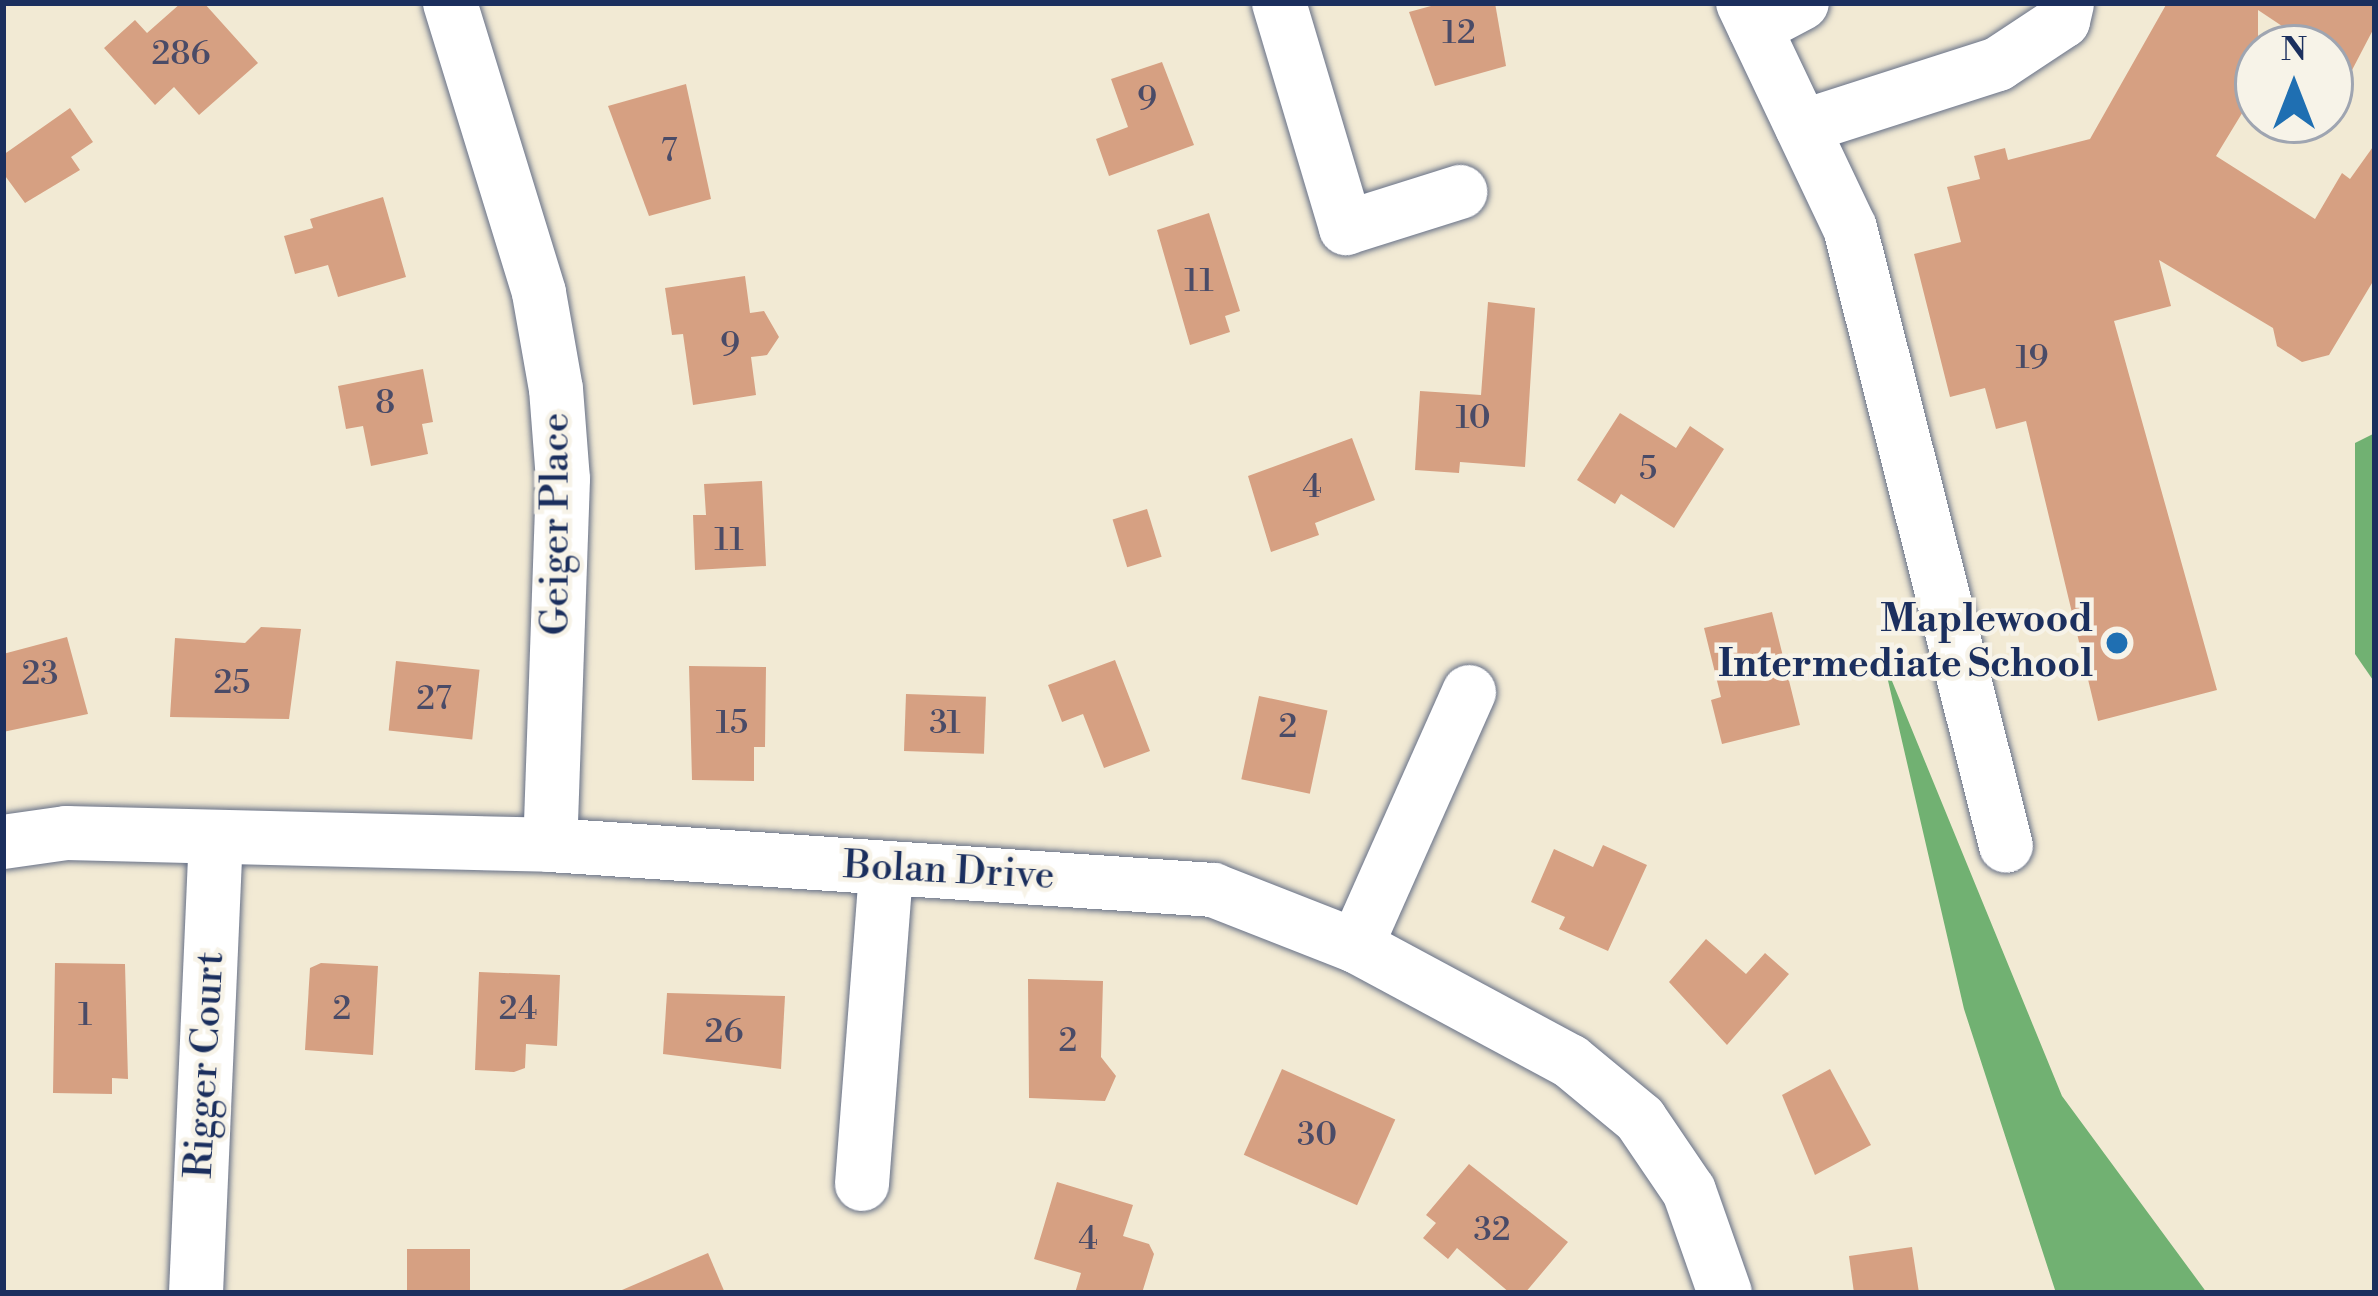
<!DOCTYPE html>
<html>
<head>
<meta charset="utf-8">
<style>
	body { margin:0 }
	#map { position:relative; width:2378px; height:1296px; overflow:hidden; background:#f2ead4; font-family:"Libre Bodoni",serif }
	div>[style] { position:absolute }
	.forest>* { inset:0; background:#71b172 }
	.building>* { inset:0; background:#d6a082; transform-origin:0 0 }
	.roads { filter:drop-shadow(0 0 3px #667087) drop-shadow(0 0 3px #667087) }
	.minor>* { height:54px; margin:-27px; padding:0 27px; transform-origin:27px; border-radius:27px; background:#fff }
	.dots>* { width:33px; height:33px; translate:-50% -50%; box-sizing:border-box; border:6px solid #f7f3e8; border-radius:50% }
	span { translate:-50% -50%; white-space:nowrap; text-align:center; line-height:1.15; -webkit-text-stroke:9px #f7f3e8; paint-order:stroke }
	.number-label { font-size:33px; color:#4a4b67 }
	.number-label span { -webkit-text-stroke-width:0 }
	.street-label { font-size:39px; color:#1b2f5e }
	.poi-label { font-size:39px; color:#1b2f5e; font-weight:700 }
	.right { translate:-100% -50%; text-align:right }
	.frame { position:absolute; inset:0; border:6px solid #1b2f5e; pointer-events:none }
	.north { position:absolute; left:2234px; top:24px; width:120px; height:120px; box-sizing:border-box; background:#f7f3e8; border:3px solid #9fa5b1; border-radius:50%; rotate:0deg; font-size:33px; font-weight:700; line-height:48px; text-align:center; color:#1b2f5e }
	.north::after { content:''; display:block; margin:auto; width:42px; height:54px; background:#1f6fb2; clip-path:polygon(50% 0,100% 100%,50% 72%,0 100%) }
</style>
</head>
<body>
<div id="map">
	<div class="forest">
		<div style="clip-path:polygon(2375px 433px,2375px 683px,2355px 654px,2355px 443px)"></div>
		<div style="clip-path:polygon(1883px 659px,2062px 1096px,2207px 1293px,2056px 1293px,1964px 1009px)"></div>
	</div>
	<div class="building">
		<div style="clip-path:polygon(181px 3px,204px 3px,258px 63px,199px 115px,174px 87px,155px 105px,104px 48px,135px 20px,147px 33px)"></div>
		<div style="clip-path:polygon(1442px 3px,1495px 3px,1506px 66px,1435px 86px,1409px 12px)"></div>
		<div style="clip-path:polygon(2167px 3px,2375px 3px,2375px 26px,2351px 72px,2330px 58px,2330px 48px,2315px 48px,2258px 10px,2258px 87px,2216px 156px,2315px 219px,2342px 173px,2350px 179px,2375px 144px,2375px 278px,2329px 355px,2302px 362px,2277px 346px,2273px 328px,2159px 260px,2171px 306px,2114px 321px,2217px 690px,2098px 721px,2026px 421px,1996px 429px,1985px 388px,1950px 397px,1914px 254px,1961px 242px,1947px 187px,1980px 179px,1974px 156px,2005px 148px,2008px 160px,2090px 139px)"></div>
		<div style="clip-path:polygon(1162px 62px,1194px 145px,1109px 176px,1096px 139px,1128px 127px,1111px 79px)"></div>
		<div style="clip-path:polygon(686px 84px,711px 199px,649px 216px,608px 106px)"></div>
		<div style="clip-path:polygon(70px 108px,93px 142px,71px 157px,80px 170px,25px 203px,3px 173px,3px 155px)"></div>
		<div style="clip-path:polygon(383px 197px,406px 277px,338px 297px,328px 265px,295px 274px,284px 236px,313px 228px,310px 219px)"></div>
		<div style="clip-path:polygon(1209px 213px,1240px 311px,1225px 316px,1230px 332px,1190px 345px,1157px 230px)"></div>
		<div style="clip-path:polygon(745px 276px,750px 313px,764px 311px,779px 337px,767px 355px,751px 357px,756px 395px,693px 405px,683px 334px,672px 335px,665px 288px)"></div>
		<div style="clip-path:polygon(1488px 302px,1535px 308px,1525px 467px,1460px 462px,1459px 473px,1415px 470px,1420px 391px,1481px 395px)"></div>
		<div style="clip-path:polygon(423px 369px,433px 422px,422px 424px,428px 454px,371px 466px,363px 426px,346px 429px,338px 386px)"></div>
		<div style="clip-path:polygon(1620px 413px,1676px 448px,1690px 426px,1724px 449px,1674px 528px,1621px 494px,1615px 504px,1577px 480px)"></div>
		<div style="clip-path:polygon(1352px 438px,1375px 500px,1315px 523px,1319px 535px,1271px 552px,1248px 476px)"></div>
		<div style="clip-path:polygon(762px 481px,766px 566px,695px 570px,693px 515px,706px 515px,704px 484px)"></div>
		<div style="left:1147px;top:509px;width:50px;height:36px;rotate:73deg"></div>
		<div style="clip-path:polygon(1772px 612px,1800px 725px,1722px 744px,1711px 700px,1721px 697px,1704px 628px)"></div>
		<div style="clip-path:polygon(261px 627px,301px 629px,289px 719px,170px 717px,175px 638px,245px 643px)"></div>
		<div style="clip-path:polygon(67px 637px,88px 714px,3px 732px,3px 654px)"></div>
		<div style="clip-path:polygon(1115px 660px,1150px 751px,1104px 768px,1083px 714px,1062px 722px,1048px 685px)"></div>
		<div style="left:396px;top:661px;width:84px;height:70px;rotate:6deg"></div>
		<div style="clip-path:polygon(689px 666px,766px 667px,765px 747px,754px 747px,754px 781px,692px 780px)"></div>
		<div style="left:906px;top:694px;width:80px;height:57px;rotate:2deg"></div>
		<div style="left:1259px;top:696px;width:70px;height:85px;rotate:12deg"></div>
		<div style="clip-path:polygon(1603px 845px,1647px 865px,1608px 951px,1559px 929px,1565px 917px,1531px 902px,1554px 849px,1593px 867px)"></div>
		<div style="clip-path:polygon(1706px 939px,1746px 974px,1765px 953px,1789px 974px,1727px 1045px,1669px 982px)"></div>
		<div style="clip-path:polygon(55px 963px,125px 964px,128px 1079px,112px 1078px,112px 1094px,53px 1093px)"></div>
		<div style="clip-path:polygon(321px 963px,378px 966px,373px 1055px,305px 1050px,310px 968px)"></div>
		<div style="clip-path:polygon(479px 972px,560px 975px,557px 1046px,526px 1044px,525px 1068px,514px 1072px,475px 1070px)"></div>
		<div style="clip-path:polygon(1028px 979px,1103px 981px,1101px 1057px,1116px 1076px,1105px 1101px,1029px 1098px)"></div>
		<div style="clip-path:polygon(667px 993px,785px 996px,781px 1069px,663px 1054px)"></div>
		<div style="left:1282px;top:1069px;width:124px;height:94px;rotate:24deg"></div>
		<div style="clip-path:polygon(1830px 1069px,1871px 1145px,1815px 1175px,1782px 1095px)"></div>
		<div style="clip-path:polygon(1469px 1164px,1568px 1242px,1525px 1293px,1510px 1293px,1457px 1248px,1448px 1259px,1423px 1238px,1436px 1223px,1426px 1215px)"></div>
		<div style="clip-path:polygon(1057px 1182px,1133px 1205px,1123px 1236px,1149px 1244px,1154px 1254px,1142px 1293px,1075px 1293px,1081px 1273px,1034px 1259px)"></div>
		<div style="clip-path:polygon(1912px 1247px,1919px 1293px,1854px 1293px,1849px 1256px)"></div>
		<div style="left:470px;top:1249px;width:44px;height:63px;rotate:90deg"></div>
		<div style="clip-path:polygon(708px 1253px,725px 1293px,615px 1293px)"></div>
	</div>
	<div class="roads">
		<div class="minor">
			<div style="left:450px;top:3px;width:303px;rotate:72.9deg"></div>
			<div style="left:539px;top:293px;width:97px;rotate:80deg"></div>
			<div style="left:556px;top:389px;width:90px;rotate:85.6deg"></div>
			<div style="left:563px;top:479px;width:366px;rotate:92deg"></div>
			<div style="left:1279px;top:3px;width:235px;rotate:73.4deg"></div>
			<div style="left:1346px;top:228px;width:120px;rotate:-17.5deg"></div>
			<div style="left:1743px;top:3px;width:249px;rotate:64.6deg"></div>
			<div style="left:1850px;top:228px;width:637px;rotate:75.83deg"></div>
			<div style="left:1755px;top:28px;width:53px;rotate:-28deg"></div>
			<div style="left:1802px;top:127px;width:206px;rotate:-17.8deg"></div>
			<div style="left:1998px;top:64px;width:78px;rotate:-33.5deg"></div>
			<div style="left:2063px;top:21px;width:18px;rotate:-77deg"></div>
			<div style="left:3px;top:842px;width:64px;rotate:-8.1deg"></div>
			<div style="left:66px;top:833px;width:484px;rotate:1.4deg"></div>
			<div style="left:550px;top:845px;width:665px;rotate:3.88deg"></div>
			<div style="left:1213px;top:890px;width:154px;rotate:21.4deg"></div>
			<div style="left:1356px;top:946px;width:243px;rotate:28.3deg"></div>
			<div style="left:1570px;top:1061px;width:91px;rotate:39.6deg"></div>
			<div style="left:1640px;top:1119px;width:87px;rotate:55.8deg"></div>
			<div style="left:1689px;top:1191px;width:108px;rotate:70.6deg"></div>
			<div style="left:1356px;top:946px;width:278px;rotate:-66deg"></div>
			<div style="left:862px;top:1184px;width:316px;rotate:-85.6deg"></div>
			<div style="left:196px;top:1293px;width:456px;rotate:-87.5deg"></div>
		</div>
	</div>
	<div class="dots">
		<div style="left:2117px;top:643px;background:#1f6fb2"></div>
	</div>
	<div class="number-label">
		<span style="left:1459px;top:34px">12</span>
		<span style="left:181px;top:55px">286</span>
		<span style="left:1147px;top:100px">9</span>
		<span style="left:669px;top:152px">7</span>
		<span style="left:1199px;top:282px">11</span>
		<span style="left:730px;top:346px">9</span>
		<span style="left:2032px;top:359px">19</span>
		<span style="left:385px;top:404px">8</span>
		<span style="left:1473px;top:419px">10</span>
		<span style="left:1648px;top:470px">5</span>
		<span style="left:1312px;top:488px">4</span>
		<span style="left:729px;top:541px">11</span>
		<span style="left:40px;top:675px">23</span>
		<span style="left:232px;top:684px">25</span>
		<span style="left:434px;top:700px">27</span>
		<span style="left:732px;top:724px">15</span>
		<span style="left:945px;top:724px">31</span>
		<span style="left:1288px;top:728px">2</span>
		<span style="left:342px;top:1010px">2</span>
		<span style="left:518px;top:1010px">24</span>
		<span style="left:85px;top:1016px">1</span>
		<span style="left:724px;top:1033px">26</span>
		<span style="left:1068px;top:1042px">2</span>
		<span style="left:1317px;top:1136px">30</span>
		<span style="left:1492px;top:1231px">32</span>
		<span style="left:1088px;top:1240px">4</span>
	</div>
	<div class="street-label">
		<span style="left:557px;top:524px;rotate:-90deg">Geiger Place</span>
		<span style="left:949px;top:872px;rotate:3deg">Bolan Drive</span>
		<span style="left:206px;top:1065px;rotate:-87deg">Rigger Court</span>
	</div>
	<div class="poi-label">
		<span class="right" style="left:2093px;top:643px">Maplewood<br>Intermediate School</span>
	</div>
	<div class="frame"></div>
	<div class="north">N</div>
</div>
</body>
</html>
